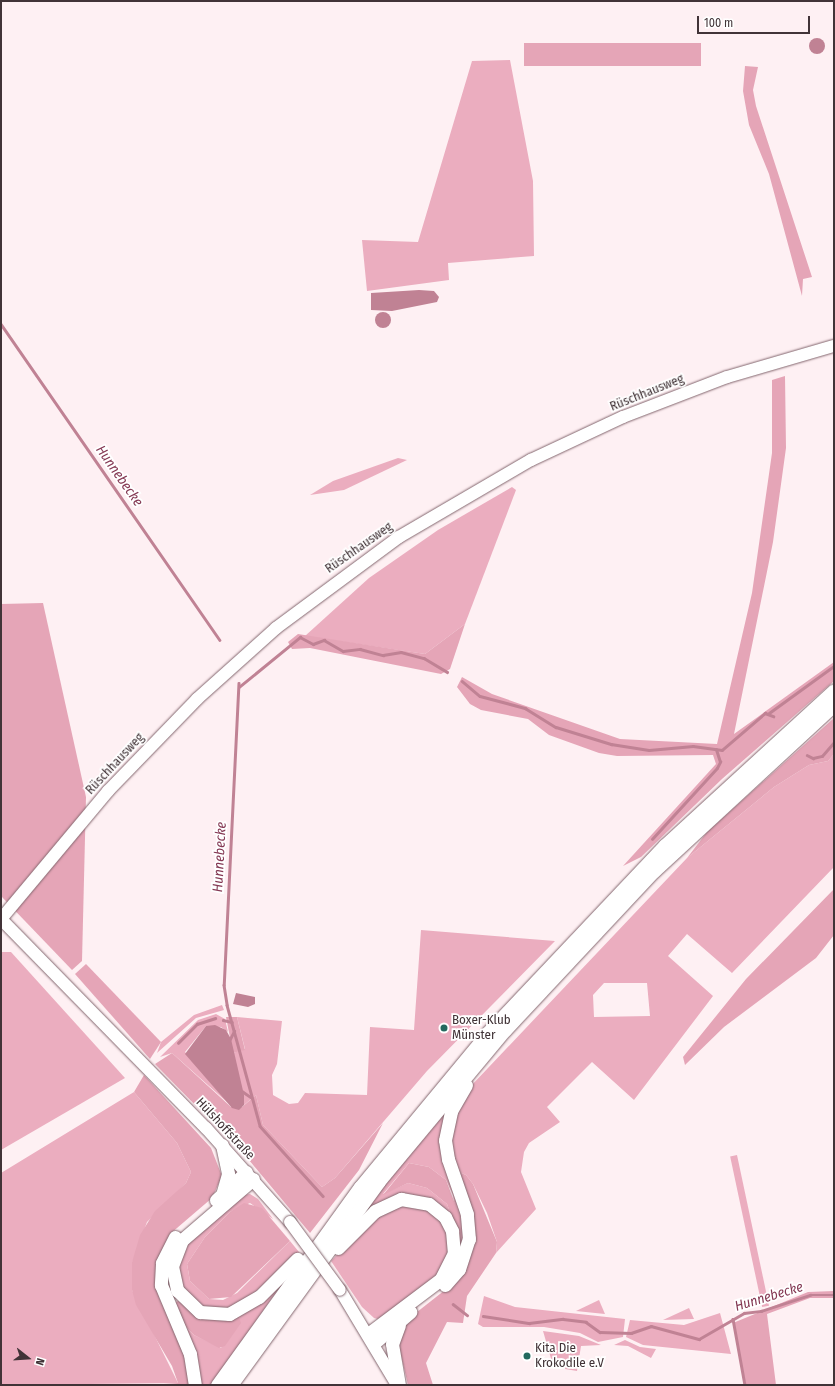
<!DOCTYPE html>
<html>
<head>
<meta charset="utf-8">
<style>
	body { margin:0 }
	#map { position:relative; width:835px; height:1386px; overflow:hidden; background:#fef0f3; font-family:"Fira Sans Condensed",sans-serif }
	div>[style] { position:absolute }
	.green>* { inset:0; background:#ebadbf; transform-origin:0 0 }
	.forest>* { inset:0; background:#e5a5b7; transform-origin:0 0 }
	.water>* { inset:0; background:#c08294 }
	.round { border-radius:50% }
	.stream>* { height:2.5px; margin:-1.25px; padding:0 1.25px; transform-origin:1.25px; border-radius:1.25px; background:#c08294 }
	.roads { filter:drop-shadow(0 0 1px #83666e) drop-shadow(0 0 1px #83666e) }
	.major>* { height:12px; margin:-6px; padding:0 6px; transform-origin:6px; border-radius:6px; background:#fff }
	.highway>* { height:13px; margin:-6.5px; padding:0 6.5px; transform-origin:6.5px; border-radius:6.5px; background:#fff }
	.bridges { filter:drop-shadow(0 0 1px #83666e) drop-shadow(0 0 1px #83666e) }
	.major-bridge>* { height:12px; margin:-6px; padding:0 6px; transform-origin:6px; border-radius:6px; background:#fff }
	.dots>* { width:11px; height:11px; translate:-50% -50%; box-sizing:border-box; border:2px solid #fff; border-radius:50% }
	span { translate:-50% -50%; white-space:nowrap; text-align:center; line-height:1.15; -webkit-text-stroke:3.5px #fff; paint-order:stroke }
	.street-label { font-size:13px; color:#413337 }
	.poi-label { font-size:13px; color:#413337 }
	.left { translate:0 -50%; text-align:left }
	.water-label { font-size:14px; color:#843853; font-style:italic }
	.frame { position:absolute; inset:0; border:2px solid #413337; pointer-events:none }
	.north { position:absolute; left:8px; top:1338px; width:40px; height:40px; -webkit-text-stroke:3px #fff; paint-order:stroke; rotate:107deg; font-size:11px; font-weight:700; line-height:16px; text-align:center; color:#413337 }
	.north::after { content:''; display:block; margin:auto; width:14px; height:18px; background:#413337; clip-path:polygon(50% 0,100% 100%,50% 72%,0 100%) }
	.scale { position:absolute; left:697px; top:16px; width:113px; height:18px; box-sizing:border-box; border:2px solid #413337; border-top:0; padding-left:5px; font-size:12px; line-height:14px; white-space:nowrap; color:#413337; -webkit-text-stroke:3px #fff; paint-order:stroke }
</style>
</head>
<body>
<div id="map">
	<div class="green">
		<div style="clip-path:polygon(510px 60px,533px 181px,534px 256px,448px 263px,449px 280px,367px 291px,362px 240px,418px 242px,472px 61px)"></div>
		<div style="clip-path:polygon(398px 458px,407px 460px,344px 490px,310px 495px,333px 481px)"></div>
		<div style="clip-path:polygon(512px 487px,516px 490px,465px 624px,425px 654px,305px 636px,369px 578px,438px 530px)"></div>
		<div style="clip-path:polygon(evenodd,834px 754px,834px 867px,732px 973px,687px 934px,668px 956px,713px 996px,634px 1100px,592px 1062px,547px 1107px,560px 1122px,529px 1143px,524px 1152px,521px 1172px,536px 1209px,496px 1253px,497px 1242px,487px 1213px,473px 1184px,466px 1175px,457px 1171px,450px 1142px,454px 1117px,470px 1087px,687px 858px,774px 787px,809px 765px,828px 761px,834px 754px,604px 983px,647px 983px,650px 1016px,594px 1017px,593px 995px,604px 983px)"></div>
		<div style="clip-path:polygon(421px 930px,555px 941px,427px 1071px,335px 1178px,322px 1187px,263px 1125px,256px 1095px,244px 1105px,233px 1053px,245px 1049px,237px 1017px,282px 1021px,277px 1064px,272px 1075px,273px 1095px,289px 1104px,298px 1103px,305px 1093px,367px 1095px,370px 1027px,414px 1030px)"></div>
		<div style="clip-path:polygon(1px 952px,11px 952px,125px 1078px,1px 1150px)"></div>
		<div style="clip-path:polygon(222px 1005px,224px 1010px,196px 1018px,157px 1053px,161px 1042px,194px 1015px)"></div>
		<div style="clip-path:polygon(216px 1014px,225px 1019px,228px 1032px,221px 1027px,206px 1026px,185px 1052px,228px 1103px,172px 1053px,160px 1057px,198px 1020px)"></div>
		<div style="clip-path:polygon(134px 1092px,177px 1143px,191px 1172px,186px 1183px,147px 1222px,132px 1263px,132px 1290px,178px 1383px,1px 1385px,1px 1173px)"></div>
		<div style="clip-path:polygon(evenodd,444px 1110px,465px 1223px,459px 1260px,457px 1237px,420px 1197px,355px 1220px,444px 1110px,409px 1163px,429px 1167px,446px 1180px,453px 1195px,459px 1234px,447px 1204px,427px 1188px,408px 1183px,383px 1194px,409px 1163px)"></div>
		<div style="left:737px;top:1155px;width:154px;height:7px;rotate:78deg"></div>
		<div style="clip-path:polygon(250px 1194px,258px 1199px,273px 1219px,250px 1203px,230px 1212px,205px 1237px,187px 1264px,190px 1281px,209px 1299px,223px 1300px,237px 1293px,290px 1241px,299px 1252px,239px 1307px,202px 1309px,177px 1280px,180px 1250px,243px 1195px)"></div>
		<div style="clip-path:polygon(398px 1204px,426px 1208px,445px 1225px,450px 1248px,437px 1278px,378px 1319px,374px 1318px,362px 1307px,331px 1261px,372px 1218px)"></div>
		<div style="clip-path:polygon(286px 1278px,211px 1385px,198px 1385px,176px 1317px,194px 1335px,221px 1348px,238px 1314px)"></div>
		<div style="clip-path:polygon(484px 1296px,515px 1307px,625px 1319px,623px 1337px,598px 1342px,580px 1333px,544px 1327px,483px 1327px,478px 1324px)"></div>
		<div style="clip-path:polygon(599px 1300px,605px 1314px,576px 1311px)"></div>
		<div style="clip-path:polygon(689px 1308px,694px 1319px,663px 1320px)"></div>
		<div style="clip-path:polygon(720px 1313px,731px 1354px,643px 1345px,626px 1337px,630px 1320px,684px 1325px)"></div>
		<div style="clip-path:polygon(543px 1331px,579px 1336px,601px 1345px,581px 1346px,577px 1371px,565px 1369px,566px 1365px,552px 1362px)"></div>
		<div style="clip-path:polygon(625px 1340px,640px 1347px,656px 1349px,651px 1358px,628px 1346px,614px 1345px)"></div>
	</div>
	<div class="forest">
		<div style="left:701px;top:43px;width:23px;height:177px;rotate:90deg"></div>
		<div style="clip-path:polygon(745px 66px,758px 67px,753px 90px,756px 106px,812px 277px,803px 279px,802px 296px,769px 174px,749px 125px,743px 91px)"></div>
		<div style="clip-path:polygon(785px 376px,786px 448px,773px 542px,734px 734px,834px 662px,834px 681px,722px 779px,641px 857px,623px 866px,716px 764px,713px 755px,617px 756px,599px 753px,549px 735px,528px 719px,481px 710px,470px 704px,457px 687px,462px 677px,492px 694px,620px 739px,717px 744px,752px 593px,772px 453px,772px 380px)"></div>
		<div style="clip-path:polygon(43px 603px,86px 797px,82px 961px,72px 970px,1px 896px,1px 604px)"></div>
		<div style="clip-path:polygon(465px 624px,450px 669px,441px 674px,310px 648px,292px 649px,288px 642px,298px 634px,425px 654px)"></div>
		<div style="clip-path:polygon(834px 718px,834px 754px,828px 761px,809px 765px,774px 787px,687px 858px,707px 832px)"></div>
		<div style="clip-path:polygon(834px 889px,834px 935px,816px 958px,724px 1027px,685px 1065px,683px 1057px,746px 979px)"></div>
		<div style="clip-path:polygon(86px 964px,161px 1042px,150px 1059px,75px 974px)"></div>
		<div style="clip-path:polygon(226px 1017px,237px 1017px,245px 1050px,233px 1053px)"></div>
		<div style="clip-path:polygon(172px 1053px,231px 1107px,242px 1107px,256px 1095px,263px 1125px,322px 1187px,335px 1178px,383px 1123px,359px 1170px,310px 1233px,249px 1160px,155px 1064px)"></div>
		<div style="clip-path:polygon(144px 1075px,211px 1148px,222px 1176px,212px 1198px,170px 1234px,156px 1264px,159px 1297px,183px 1349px,189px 1385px,149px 1385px,178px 1383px,172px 1366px,136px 1305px,132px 1290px,132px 1262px,140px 1235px,155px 1211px,186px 1183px,191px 1172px,177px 1143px,134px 1092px)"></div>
		<div style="clip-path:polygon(409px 1163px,429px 1167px,446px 1180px,460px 1217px,461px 1242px,447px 1204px,427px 1188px,408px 1183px,383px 1195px)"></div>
		<div style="clip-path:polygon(457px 1171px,466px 1175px,473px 1184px,497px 1242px,496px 1253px,467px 1296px,463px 1323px,447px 1322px,426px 1363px,433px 1385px,408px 1385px,398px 1343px,401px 1329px,412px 1316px,445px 1290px,466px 1262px)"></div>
		<div style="clip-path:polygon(244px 1203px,262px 1208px,290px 1241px,231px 1297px,209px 1299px,190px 1281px,187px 1264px,205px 1237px,230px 1212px)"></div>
		<div style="clip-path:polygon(834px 1291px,834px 1298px,810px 1298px,767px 1314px,776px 1385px,746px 1385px,733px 1323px,808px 1292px)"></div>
		<div style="clip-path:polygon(178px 1301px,238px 1314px,241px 1323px,225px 1346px,219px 1348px,194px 1335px,176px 1317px,174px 1303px)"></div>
	</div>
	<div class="water">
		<div class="round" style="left:809px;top:38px;width:16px;height:16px"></div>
		<div style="clip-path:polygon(419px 290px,434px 291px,439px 297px,437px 302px,392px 311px,371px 310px,371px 293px)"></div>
		<div class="round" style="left:375px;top:312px;width:16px;height:16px"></div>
		<div style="clip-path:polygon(236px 993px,255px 997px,255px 1004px,248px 1007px,233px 1004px)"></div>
		<div style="clip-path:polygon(215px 1025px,226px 1030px,231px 1039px,244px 1095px,244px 1105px,239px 1110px,232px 1108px,185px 1054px,206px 1026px)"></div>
	</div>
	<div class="stream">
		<div style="left:1px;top:324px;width:384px;rotate:55.3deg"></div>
		<div style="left:462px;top:681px;width:23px;rotate:40deg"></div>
		<div style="left:480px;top:696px;width:47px;rotate:14.9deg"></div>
		<div style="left:525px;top:708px;width:36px;rotate:32deg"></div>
		<div style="left:556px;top:727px;width:58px;rotate:17.2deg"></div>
		<div style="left:611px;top:744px;width:38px;rotate:9deg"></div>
		<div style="left:649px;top:750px;width:44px;rotate:-5.2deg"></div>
		<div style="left:693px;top:746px;width:29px;rotate:8deg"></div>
		<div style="left:722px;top:750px;width:57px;rotate:-40.7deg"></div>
		<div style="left:765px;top:713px;width:9px;rotate:21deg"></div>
		<div style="left:239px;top:683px;width:302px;rotate:92.8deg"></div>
		<div style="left:224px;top:985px;width:20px;rotate:81deg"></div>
		<div style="left:227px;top:1005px;width:125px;rotate:74.7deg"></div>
		<div style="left:260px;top:1126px;width:94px;rotate:48deg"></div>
		<div style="left:239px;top:687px;width:79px;rotate:-39.3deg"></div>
		<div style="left:300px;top:637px;width:15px;rotate:28deg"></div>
		<div style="left:313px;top:644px;width:12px;rotate:-20deg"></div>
		<div style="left:324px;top:640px;width:22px;rotate:30deg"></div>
		<div style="left:343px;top:651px;width:17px;rotate:-7deg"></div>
		<div style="left:360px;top:649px;width:24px;rotate:15deg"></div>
		<div style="left:383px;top:655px;width:18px;rotate:-9deg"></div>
		<div style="left:401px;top:652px;width:24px;rotate:15deg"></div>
		<div style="left:424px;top:658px;width:27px;rotate:31deg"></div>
		<div style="left:769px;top:713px;width:80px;rotate:-35.9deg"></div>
		<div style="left:807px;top:755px;width:7px;rotate:27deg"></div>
		<div style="left:813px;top:758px;width:9px;rotate:-13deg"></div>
		<div style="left:822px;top:756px;width:18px;rotate:-49deg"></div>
		<div style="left:652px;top:839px;width:96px;rotate:-47.5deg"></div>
		<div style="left:717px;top:768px;width:7px;rotate:-63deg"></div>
		<div style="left:720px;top:762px;width:13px;rotate:-108deg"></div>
		<div style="left:223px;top:1020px;width:9px;rotate:13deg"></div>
		<div style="left:229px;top:1041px;width:11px;rotate:-63deg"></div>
		<div style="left:178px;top:1043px;width:27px;rotate:-45deg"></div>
		<div style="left:197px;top:1024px;width:19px;rotate:-18deg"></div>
		<div style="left:242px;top:1091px;width:12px;rotate:35deg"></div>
		<div style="left:453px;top:1304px;width:18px;rotate:38deg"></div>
		<div style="left:483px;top:1316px;width:47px;rotate:8.7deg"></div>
		<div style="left:529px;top:1323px;width:34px;rotate:-7deg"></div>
		<div style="left:563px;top:1319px;width:23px;rotate:7deg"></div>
		<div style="left:586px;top:1322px;width:17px;rotate:36deg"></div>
		<div style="left:600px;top:1332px;width:31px;rotate:2deg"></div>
		<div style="left:631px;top:1333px;width:21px;rotate:-19deg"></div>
		<div style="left:651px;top:1326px;width:50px;rotate:15.2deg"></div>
		<div style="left:699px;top:1339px;width:52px;rotate:-30deg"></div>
		<div style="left:744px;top:1313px;width:17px;rotate:-7deg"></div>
		<div style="left:761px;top:1311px;width:52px;rotate:-18.1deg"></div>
		<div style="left:810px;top:1295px;width:24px"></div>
		<div style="left:733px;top:1319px;width:67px;rotate:79.7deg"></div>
	</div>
	<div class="roads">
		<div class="major">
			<div style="left:1px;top:919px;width:167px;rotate:-50.1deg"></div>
			<div style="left:108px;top:791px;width:128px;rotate:-45.9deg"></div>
			<div style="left:197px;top:699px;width:106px;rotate:-41.9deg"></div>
			<div style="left:276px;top:628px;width:153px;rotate:-36.5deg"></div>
			<div style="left:399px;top:537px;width:153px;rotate:-30.3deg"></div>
			<div style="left:531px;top:460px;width:102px;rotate:-25.1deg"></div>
			<div style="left:623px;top:417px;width:111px;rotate:-21deg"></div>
			<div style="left:727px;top:377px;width:111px;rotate:-16.2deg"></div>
			<div style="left:1px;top:919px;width:293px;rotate:45.6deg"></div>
			<div style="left:206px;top:1128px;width:126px;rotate:48.2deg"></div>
			<div style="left:340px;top:1290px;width:111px;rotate:59deg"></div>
		</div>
		<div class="highway">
			<div style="left:222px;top:1145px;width:30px;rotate:78deg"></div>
			<div style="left:228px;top:1174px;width:19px;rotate:106deg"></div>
			<div style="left:253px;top:1179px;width:94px;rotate:139.3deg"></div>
			<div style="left:182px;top:1240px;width:28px;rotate:111deg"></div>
			<div style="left:172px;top:1266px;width:25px;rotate:78deg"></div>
			<div style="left:177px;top:1290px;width:32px;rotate:44deg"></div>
			<div style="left:200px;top:1312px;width:29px;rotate:4deg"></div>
			<div style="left:229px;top:1314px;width:34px;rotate:-30deg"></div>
			<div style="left:259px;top:1297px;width:54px;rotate:-45deg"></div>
			<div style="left:216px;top:1200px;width:41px;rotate:-43deg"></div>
			<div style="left:175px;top:1237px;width:29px;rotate:117deg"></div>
			<div style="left:162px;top:1263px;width:22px;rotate:93deg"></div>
			<div style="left:161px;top:1285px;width:75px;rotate:67.2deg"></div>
			<div style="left:190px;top:1354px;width:31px;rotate:81deg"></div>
			<div style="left:338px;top:1248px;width:52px;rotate:-45deg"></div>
			<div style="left:375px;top:1211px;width:29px;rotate:-25deg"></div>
			<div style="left:401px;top:1199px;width:28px;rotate:10deg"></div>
			<div style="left:429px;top:1204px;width:21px;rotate:39deg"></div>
			<div style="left:445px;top:1217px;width:16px;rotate:63deg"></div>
			<div style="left:452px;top:1231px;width:22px;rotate:85deg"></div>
			<div style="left:454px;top:1253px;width:29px;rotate:117deg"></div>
			<div style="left:441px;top:1279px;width:91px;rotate:143deg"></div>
			<div style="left:445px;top:1285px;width:21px;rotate:-49deg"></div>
			<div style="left:459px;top:1269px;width:32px;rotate:-72deg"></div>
			<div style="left:469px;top:1239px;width:25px;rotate:-95deg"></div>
			<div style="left:467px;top:1214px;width:58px;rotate:-109.1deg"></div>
			<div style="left:448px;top:1159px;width:19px;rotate:-99deg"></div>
			<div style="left:445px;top:1140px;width:30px;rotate:-78deg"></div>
			<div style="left:451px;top:1111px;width:30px;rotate:-60deg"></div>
			<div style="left:399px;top:1325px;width:20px;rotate:110deg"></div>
			<div style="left:392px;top:1344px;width:42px;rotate:80.3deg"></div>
			<div style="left:374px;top:1343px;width:48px;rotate:-40.7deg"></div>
			<div style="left:217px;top:1385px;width:244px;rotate:-54.2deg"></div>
			<div style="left:360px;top:1187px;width:201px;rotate:-50.4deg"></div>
			<div style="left:488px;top:1032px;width:257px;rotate:-46.6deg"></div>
			<div style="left:665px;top:845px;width:229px;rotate:-42.5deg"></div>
			<div style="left:231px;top:1385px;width:252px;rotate:-54deg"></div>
			<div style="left:379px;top:1181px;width:197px;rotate:-50.2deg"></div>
			<div style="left:505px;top:1030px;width:218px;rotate:-46.9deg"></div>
			<div style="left:654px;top:871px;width:245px;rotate:-42.7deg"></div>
		</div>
	</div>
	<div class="bridges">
		<div class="major-bridge">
			<div style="left:290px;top:1222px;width:84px;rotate:53.7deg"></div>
		</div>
	</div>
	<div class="dots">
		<div style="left:444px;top:1028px;background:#23695e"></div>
		<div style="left:527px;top:1356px;background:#23695e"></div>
	</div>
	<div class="street-label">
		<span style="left:647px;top:393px;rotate:-22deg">Rüschhausweg</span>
		<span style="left:359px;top:548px;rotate:-35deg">Rüschhausweg</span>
		<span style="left:115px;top:764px;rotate:-47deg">Rüschhausweg</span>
		<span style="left:225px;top:1129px;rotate:47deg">Hülshoffstraße</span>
	</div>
	<div class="poi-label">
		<span class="left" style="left:452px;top:1028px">Boxer-Klub<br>Münster</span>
		<span class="left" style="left:535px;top:1356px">Kita Die<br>Krokodile e.V</span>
	</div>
	<div class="water-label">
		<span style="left:119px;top:476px;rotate:55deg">Hunnebecke</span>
		<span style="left:220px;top:857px;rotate:-87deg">Hunnebecke</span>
		<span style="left:769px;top:1297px;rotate:-17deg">Hunnebecke</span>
	</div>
	<div class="frame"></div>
	<div class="north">N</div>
	<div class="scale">100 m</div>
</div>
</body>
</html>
